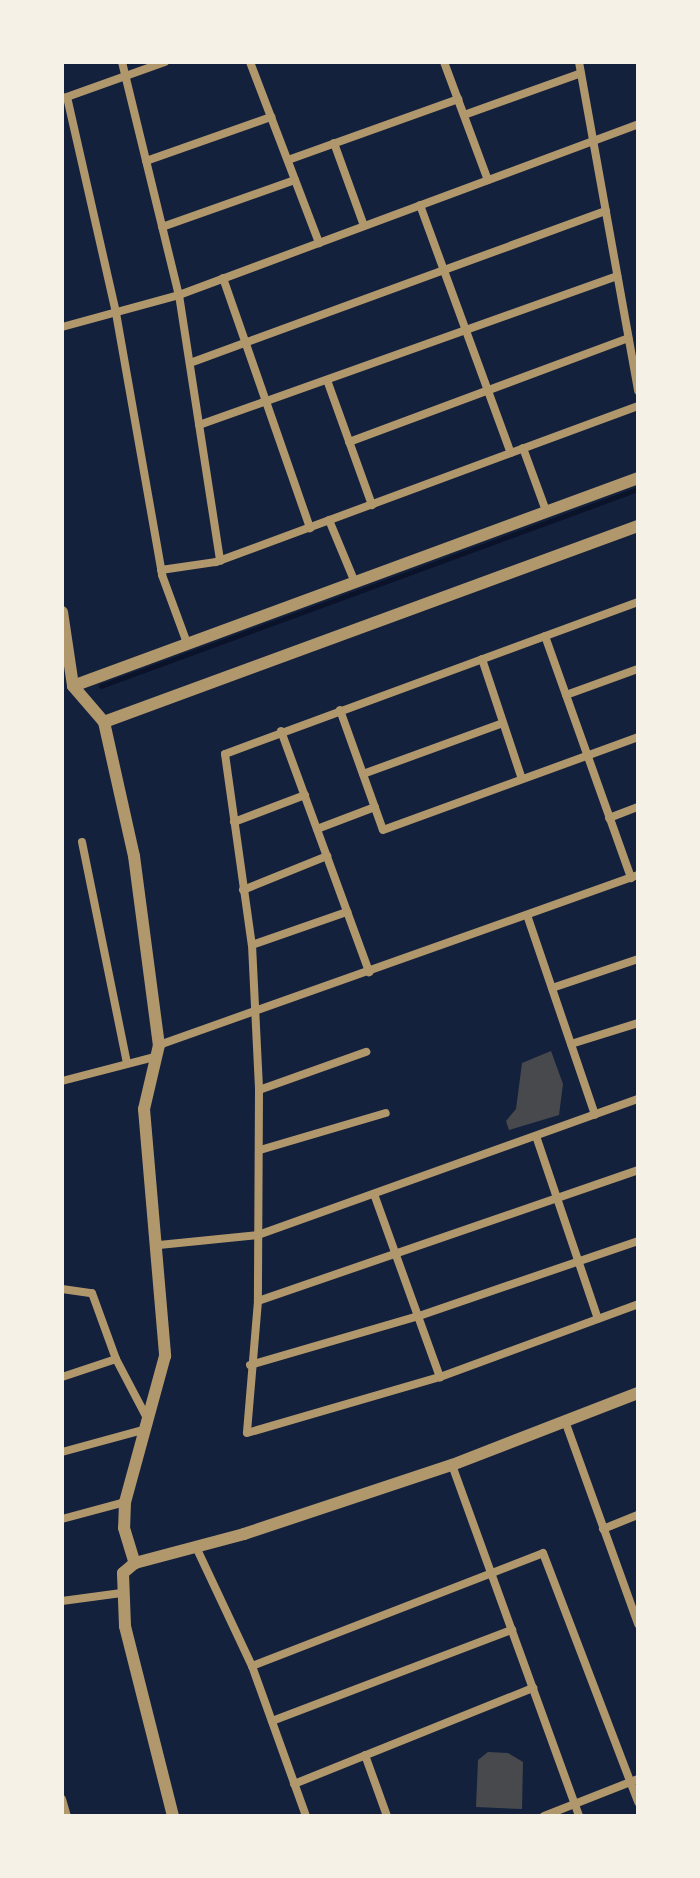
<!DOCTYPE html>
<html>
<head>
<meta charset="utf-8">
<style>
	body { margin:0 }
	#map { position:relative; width:700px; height:1878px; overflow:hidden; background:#14213d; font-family:Helvetica,sans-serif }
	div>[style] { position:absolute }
	.stream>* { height:5px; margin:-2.5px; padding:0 2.5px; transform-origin:2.5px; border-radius:2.5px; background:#0b132b }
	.building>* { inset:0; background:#48494c }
	.minor>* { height:8px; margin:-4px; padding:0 4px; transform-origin:4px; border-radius:4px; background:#b1986c }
	.tertiary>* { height:12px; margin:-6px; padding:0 6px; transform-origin:6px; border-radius:6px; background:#b1986c }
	span { translate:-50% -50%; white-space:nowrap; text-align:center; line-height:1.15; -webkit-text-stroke:6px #f6f1e7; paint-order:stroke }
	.frame { position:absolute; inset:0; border:64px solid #f6f1e7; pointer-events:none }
</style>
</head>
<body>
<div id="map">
	<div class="stream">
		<div style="left:101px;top:686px;width:572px;rotate:-20.15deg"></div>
	</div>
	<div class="building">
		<div style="clip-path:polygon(551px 1051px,563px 1084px,559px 1115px,509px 1130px,506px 1121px,516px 1109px,522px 1063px)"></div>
		<div style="clip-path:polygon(488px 1752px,508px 1753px,523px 1762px,522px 1809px,476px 1807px,478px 1760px)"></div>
	</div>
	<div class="minor">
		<div style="left:122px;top:62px;width:240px;rotate:76.3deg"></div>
		<div style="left:179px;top:295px;width:269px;rotate:81.2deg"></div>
		<div style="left:250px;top:62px;width:194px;rotate:69.1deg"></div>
		<div style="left:444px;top:62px;width:126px;rotate:69.6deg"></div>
		<div style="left:579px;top:62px;width:334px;rotate:79.8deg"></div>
		<div style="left:67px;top:97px;width:221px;rotate:77.2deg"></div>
		<div style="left:116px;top:313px;width:266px;rotate:80deg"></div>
		<div style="left:162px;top:575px;width:72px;rotate:69.8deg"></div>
		<div style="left:64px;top:98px;width:107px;rotate:-19.6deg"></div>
		<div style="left:464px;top:115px;width:124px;rotate:-19.7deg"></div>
		<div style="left:334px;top:143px;width:88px;rotate:70.1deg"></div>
		<div style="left:288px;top:160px;width:181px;rotate:-19.7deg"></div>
		<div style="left:146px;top:161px;width:133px;rotate:-19.4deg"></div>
		<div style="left:420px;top:205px;width:264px;rotate:69.9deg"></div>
		<div style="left:162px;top:227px;width:141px;rotate:-19.5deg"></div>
		<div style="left:223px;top:278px;width:265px;rotate:70.8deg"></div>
		<div style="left:62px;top:327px;width:121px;rotate:-15.3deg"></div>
		<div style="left:179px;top:295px;width:490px;rotate:-20.4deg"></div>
		<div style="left:190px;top:363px;width:443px;rotate:-20.1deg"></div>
		<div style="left:327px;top:380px;width:133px;rotate:70.2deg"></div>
		<div style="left:199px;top:425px;width:444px;rotate:-19.6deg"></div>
		<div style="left:349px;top:442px;width:298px;rotate:-20.4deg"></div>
		<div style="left:523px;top:448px;width:67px;rotate:69.9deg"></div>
		<div style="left:329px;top:520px;width:65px;rotate:67.4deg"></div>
		<div style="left:161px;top:570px;width:56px;rotate:-8.3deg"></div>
		<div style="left:216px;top:562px;width:450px;rotate:-20.3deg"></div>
		<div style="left:638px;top:602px;width:440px;rotate:159.8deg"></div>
		<div style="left:225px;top:754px;width:193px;rotate:82deg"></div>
		<div style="left:252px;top:945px;width:145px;rotate:87.2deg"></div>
		<div style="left:259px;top:1090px;width:211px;rotate:90.3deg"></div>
		<div style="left:258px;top:1301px;width:132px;rotate:94.8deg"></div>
		<div style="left:247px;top:1433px;width:201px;rotate:-16.2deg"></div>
		<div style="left:440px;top:1377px;width:211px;rotate:-20.2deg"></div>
		<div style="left:545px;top:636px;width:257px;rotate:70.4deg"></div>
		<div style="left:482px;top:659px;width:126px;rotate:71.6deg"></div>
		<div style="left:566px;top:695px;width:77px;rotate:-19.9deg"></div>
		<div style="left:340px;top:710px;width:127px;rotate:70.3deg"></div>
		<div style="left:383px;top:830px;width:271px;rotate:-20deg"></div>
		<div style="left:281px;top:731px;width:257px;rotate:69.9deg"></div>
		<div style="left:363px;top:774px;width:149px;rotate:-20deg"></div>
		<div style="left:609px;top:818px;width:31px;rotate:-21deg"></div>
		<div style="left:234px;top:822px;width:76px;rotate:-20.8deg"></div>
		<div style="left:317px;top:829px;width:62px;rotate:-20.8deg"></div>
		<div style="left:82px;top:842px;width:226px;rotate:78.5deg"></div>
		<div style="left:243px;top:890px;width:91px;rotate:-22deg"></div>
		<div style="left:527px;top:915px;width:211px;rotate:71.2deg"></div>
		<div style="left:252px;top:945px;width:101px;rotate:-19.2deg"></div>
		<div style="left:552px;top:988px;width:91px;rotate:-18.6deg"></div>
		<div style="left:571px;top:1044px;width:70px;rotate:-17.4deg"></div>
		<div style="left:159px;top:1045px;width:508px;rotate:-19.54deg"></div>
		<div style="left:62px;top:1081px;width:99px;rotate:-14.6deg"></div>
		<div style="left:259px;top:1090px;width:114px;rotate:-19.6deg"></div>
		<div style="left:536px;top:1136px;width:193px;rotate:71.3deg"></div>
		<div style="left:260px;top:1150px;width:131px;rotate:-16.4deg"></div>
		<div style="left:374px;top:1194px;width:195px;rotate:70.2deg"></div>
		<div style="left:159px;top:1245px;width:100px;rotate:-5.8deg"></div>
		<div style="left:258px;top:1235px;width:404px;rotate:-19.7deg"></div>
		<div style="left:62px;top:1289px;width:30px;rotate:8deg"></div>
		<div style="left:92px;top:1293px;width:70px;rotate:70deg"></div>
		<div style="left:116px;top:1359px;width:69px;rotate:62.3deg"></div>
		<div style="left:258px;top:1301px;width:402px;rotate:-19deg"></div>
		<div style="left:250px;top:1365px;width:176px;rotate:-16.2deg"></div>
		<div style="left:419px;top:1316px;width:231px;rotate:-18.9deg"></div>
		<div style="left:62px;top:1377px;width:57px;rotate:-18.4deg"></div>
		<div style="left:565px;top:1421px;width:216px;rotate:70.2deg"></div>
		<div style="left:62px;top:1452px;width:87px;rotate:-15.3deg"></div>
		<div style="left:452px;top:1465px;width:373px;rotate:70.1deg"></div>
		<div style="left:62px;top:1519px;width:65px;rotate:-15.1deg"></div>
		<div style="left:603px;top:1529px;width:38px;rotate:-22deg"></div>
		<div style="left:196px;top:1547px;width:132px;rotate:64.8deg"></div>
		<div style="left:252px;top:1666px;width:159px;rotate:70.2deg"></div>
		<div style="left:62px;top:1601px;width:60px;rotate:-7.7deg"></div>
		<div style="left:252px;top:1666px;width:312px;rotate:-21.2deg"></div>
		<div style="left:543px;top:1553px;width:267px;rotate:69.1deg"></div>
		<div style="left:272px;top:1721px;width:257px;rotate:-20.8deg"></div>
		<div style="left:365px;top:1755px;width:65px;rotate:70.2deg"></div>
		<div style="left:294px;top:1784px;width:258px;rotate:-21.9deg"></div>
		<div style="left:62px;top:1799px;width:18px;rotate:74deg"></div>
		<div style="left:544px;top:1816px;width:101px;rotate:-21.5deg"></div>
	</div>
	<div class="tertiary">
		<div style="left:62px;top:612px;width:75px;rotate:81.5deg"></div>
		<div style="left:73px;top:686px;width:48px;rotate:49.3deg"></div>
		<div style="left:104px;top:722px;width:137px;rotate:77.4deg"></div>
		<div style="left:134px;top:856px;width:191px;rotate:82.5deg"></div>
		<div style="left:159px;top:1045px;width:66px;rotate:103.2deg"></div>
		<div style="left:144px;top:1109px;width:248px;rotate:85.1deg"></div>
		<div style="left:165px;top:1356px;width:151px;rotate:105.3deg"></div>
		<div style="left:125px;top:1502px;width:26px;rotate:92deg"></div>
		<div style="left:124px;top:1528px;width:37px;rotate:73deg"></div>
		<div style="left:73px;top:686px;width:602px;rotate:-20.21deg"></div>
		<div style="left:104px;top:722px;width:569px;rotate:-20.16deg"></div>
		<div style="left:173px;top:1816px;width:196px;rotate:-104.2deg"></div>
		<div style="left:125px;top:1626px;width:53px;rotate:-92.2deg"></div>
		<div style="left:123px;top:1573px;width:16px;rotate:-40deg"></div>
		<div style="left:135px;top:1563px;width:113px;rotate:-14.9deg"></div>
		<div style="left:244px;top:1534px;width:219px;rotate:-18.4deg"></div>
		<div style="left:452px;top:1465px;width:199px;rotate:-21.2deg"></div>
	</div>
	<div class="frame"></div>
</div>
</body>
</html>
